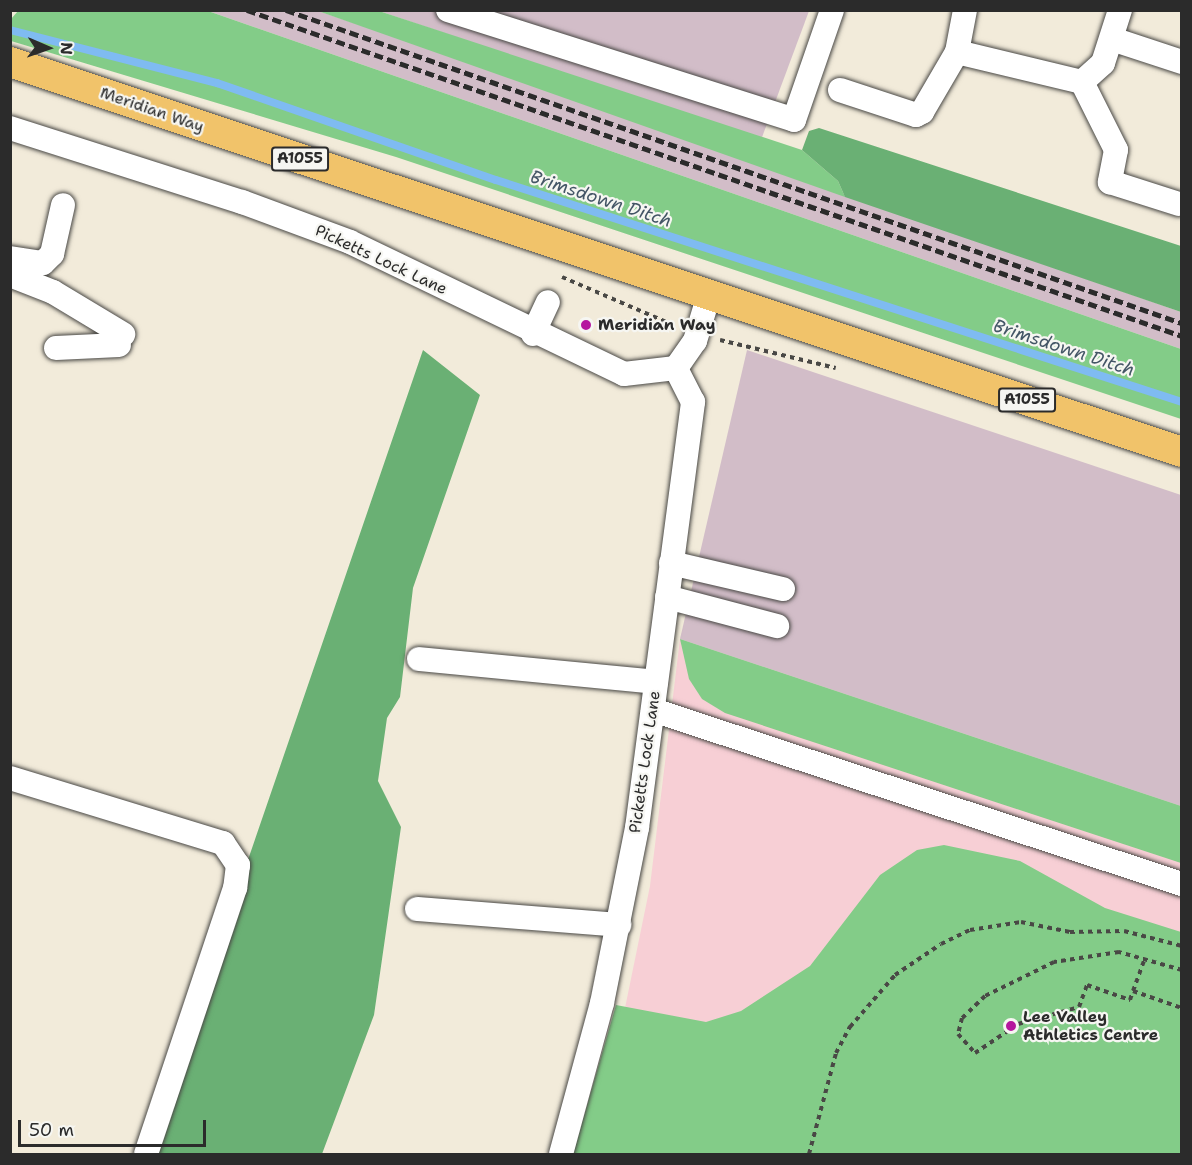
<!DOCTYPE html>
<html>
<head>
<meta charset="utf-8">
<style>
	body { margin:0 }
	#map { position:relative; width:1192px; height:1165px; overflow:hidden; background:#f2ebda; font-family:"Shantell Sans",sans-serif }
	div>[style] { position:absolute }
	.built>* { inset:0; background:#f7cfd5 }
	.industrial>* { inset:0; background:#d2bdc8 }
	.green>* { inset:0; background:#83cc88 }
	.forest>* { inset:0; background:#6ab074 }
	.stream>* { height:8px; margin:-4px; padding:0 4px; transform-origin:4px; border-radius:4px; background:#7fbbf1 }
	.path>* { height:4px; margin-top:-2px; transform-origin:0; background:repeating-linear-gradient(90deg,#494845 0 4.5px,transparent 0 9px) }
	.roads { filter:drop-shadow(0 0 2px #494845) drop-shadow(0 0 2px #494845) }
	.minor>* { height:24px; margin:-12px; padding:0 12px; transform-origin:12px; border-radius:12px; background:#fff }
	.major>* { height:30px; margin:-15px; padding:0 15px; transform-origin:15px; border-radius:15px; background:#f1c36a }
	.rail>* { height:4.5px; margin-top:-2.25px; transform-origin:0; background:repeating-linear-gradient(90deg,#2b2b2b 0 9px,transparent 0 13.5px) }
	.dots>* { width:16px; height:16px; translate:-50% -50%; box-sizing:border-box; border:3px solid #f6f6f2; border-radius:50% }
	span { translate:-50% -50%; white-space:nowrap; text-align:center; line-height:1.15; -webkit-text-stroke:4.5px #f6f6f2; paint-order:stroke }
	.shield-label span { padding:2px 4px; background:#f6f6f2; border:2px solid; border-radius:4px; -webkit-text-stroke-width:0 }
	.shield-label { font-size:15px; color:#2b2b2b; font-weight:700 }
	.street-label { font-size:16px; color:#2b2b2b }
	.poi-label { font-size:16px; color:#2b2b2b; font-weight:700 }
	.left { translate:0 -50%; text-align:left }
	.water-label { font-size:18px; color:#445666; font-style:italic }
	.frame { position:absolute; inset:0; border:12px solid #2b2b2b; pointer-events:none }
	.north { position:absolute; left:18px; top:18px; width:60px; height:60px; -webkit-text-stroke:4px #f6f6f2; paint-order:stroke; rotate:92deg; font-size:16px; font-weight:700; line-height:24px; text-align:center; color:#2b2b2b }
	.north::after { content:''; display:block; margin:auto; width:21px; height:27px; background:#2b2b2b; clip-path:polygon(50% 0,100% 100%,50% 72%,0 100%) }
	.scale { position:absolute; left:18px; top:1120px; width:188px; height:27px; box-sizing:border-box; border:3px solid #2b2b2b; border-top:0; padding-left:8px; font-size:18px; line-height:21px; white-space:nowrap; color:#2b2b2b; -webkit-text-stroke:4px #f6f6f2; paint-order:stroke }
</style>
</head>
<body>
<div id="map">
	<div class="built">
		<div style="clip-path:polygon(680px 639px,1181px 806px,1181px 1154px,585px 1154px,625px 1008px,650px 886px)"></div>
	</div>
	<div class="industrial">
		<div style="clip-path:polygon(208px 11px,318px 11px,434px 50px,1181px 312px,1181px 349px)"></div>
		<div style="clip-path:polygon(379px 11px,809px 11px,761px 140px)"></div>
		<div style="clip-path:polygon(747px 350px,1181px 495px,1181px 806px,680px 639px)"></div>
	</div>
	<div class="green">
		<div style="clip-path:polygon(18px 11px,208px 11px,1181px 349px,1181px 419px,396px 157px,11px 41px,11px 19px)"></div>
		<div style="clip-path:polygon(318px 11px,379px 11px,802px 150px,838px 181px,845px 197px)"></div>
		<div style="clip-path:polygon(680px 639px,1181px 806px,1181px 863px,725px 713px,702px 699px,689px 679px)"></div>
		<div style="clip-path:polygon(944px 845px,1020px 861px,1105px 908px,1181px 932px,1181px 1154px,573px 1154px,616px 1005px,706px 1022px,741px 1011px,810px 966px,880px 875px,917px 850px)"></div>
	</div>
	<div class="forest">
		<div style="clip-path:polygon(819px 128px,1181px 246px,1181px 312px,845px 197px,838px 181px,802px 150px,809px 131px)"></div>
		<div style="clip-path:polygon(423px 350px,480px 395px,413px 588px,400px 697px,387px 718px,378px 781px,401px 827px,374px 1015px,322px 1154px,147px 1154px)"></div>
	</div>
	<div class="stream">
		<div style="left:10px;top:30px;width:214px;rotate:14.4deg"></div>
		<div style="left:217px;top:83px;width:295px;rotate:19.2deg"></div>
		<div style="left:496px;top:180px;width:721px;rotate:17.93deg"></div>
	</div>
	<div class="path">
		<div style="left:562px;top:277px;width:124px;rotate:23.3deg"></div>
		<div style="left:720px;top:340px;width:119px;rotate:13.6deg"></div>
		<div style="left:1182px;top:970px;width:66px;rotate:-164.1deg"></div>
		<div style="left:1119px;top:952px;width:66px;rotate:171.3deg"></div>
		<div style="left:1054px;top:962px;width:77px;rotate:153.8deg"></div>
		<div style="left:985px;top:996px;width:32px;rotate:136deg"></div>
		<div style="left:962px;top:1018px;width:16px;rotate:104deg"></div>
		<div style="left:958px;top:1034px;width:25px;rotate:48deg"></div>
		<div style="left:975px;top:1053px;width:52px;rotate:-34deg"></div>
		<div style="left:1018px;top:1024px;width:63px;rotate:-15.6deg"></div>
		<div style="left:1079px;top:1007px;width:23px;rotate:-70deg"></div>
		<div style="left:1087px;top:985px;width:46px;rotate:19.2deg"></div>
		<div style="left:1130px;top:1000px;width:9px;rotate:-72deg"></div>
		<div style="left:1133px;top:991px;width:52px;rotate:19.1deg"></div>
		<div style="left:1133px;top:991px;width:35px;rotate:-70deg"></div>
		<div style="left:809px;top:1154px;width:105px;rotate:-75deg"></div>
		<div style="left:836px;top:1053px;width:30px;rotate:-62deg"></div>
		<div style="left:850px;top:1027px;width:69px;rotate:-49.1deg"></div>
		<div style="left:895px;top:975px;width:55px;rotate:-34deg"></div>
		<div style="left:941px;top:944px;width:32px;rotate:-26deg"></div>
		<div style="left:970px;top:930px;width:52px;rotate:-8.9deg"></div>
		<div style="left:1021px;top:922px;width:50px;rotate:11.5deg"></div>
		<div style="left:1070px;top:932px;width:54px;rotate:-1.1deg"></div>
		<div style="left:1124px;top:931px;width:60px;rotate:14.5deg"></div>
	</div>
	<div class="roads">
		<div class="minor">
			<div style="left:448px;top:10px;width:363px;rotate:17.6deg"></div>
			<div style="left:794px;top:120px;width:116px;rotate:-70.9deg"></div>
			<div style="left:1112px;top:39px;width:74px;rotate:18.2deg"></div>
			<div style="left:957px;top:52px;width:129px;rotate:13.5deg"></div>
			<div style="left:1082px;top:82px;width:28px;rotate:-42deg"></div>
			<div style="left:1103px;top:63px;width:56px;rotate:-72.2deg"></div>
			<div style="left:1082px;top:82px;width:76px;rotate:63.4deg"></div>
			<div style="left:1116px;top:150px;width:33px;rotate:101deg"></div>
			<div style="left:1110px;top:182px;width:72px;rotate:17.7deg"></div>
			<div style="left:840px;top:90px;width:80px;rotate:18.2deg"></div>
			<div style="left:916px;top:115px;width:7px;rotate:-27deg"></div>
			<div style="left:922px;top:112px;width:69px;rotate:-59.7deg"></div>
			<div style="left:957px;top:52px;width:43px;rotate:-79.2deg"></div>
			<div style="left:10px;top:128px;width:244px;rotate:17.7deg"></div>
			<div style="left:242px;top:202px;width:115px;rotate:20.3deg"></div>
			<div style="left:350px;top:242px;width:304px;rotate:25.7deg"></div>
			<div style="left:624px;top:374px;width:52px;rotate:-6.6deg"></div>
			<div style="left:676px;top:368px;width:33px;rotate:-55deg"></div>
			<div style="left:695px;top:341px;width:48px;rotate:-73.1deg"></div>
			<div style="left:10px;top:258px;width:33px;rotate:9deg"></div>
			<div style="left:43px;top:263px;width:13px;rotate:-45deg"></div>
			<div style="left:52px;top:254px;width:50px;rotate:-77.3deg"></div>
			<div style="left:10px;top:275px;width:46px;rotate:21.6deg"></div>
			<div style="left:53px;top:292px;width:82px;rotate:31deg"></div>
			<div style="left:533px;top:334px;width:35px;rotate:-65deg"></div>
			<div style="left:56px;top:348px;width:63px;rotate:-2.7deg"></div>
			<div style="left:671px;top:563px;width:115px;rotate:13.1deg"></div>
			<div style="left:667px;top:597px;width:114px;rotate:14.8deg"></div>
			<div style="left:419px;top:659px;width:238px;rotate:5.5deg"></div>
			<div style="left:653px;top:710px;width:557px;rotate:18.21deg"></div>
			<div style="left:10px;top:778px;width:223px;rotate:17deg"></div>
			<div style="left:223px;top:843px;width:27px;rotate:56deg"></div>
			<div style="left:238px;top:865px;width:23px;rotate:97deg"></div>
			<div style="left:235px;top:888px;width:280px;rotate:108.5deg"></div>
			<div style="left:417px;top:909px;width:203px;rotate:4.5deg"></div>
			<div style="left:561px;top:1154px;width:156px;rotate:-74.8deg"></div>
			<div style="left:602px;top:1003px;width:178px;rotate:-78.7deg"></div>
			<div style="left:637px;top:828px;width:430px;rotate:-82.5deg"></div>
			<div style="left:693px;top:402px;width:38px;rotate:-117deg"></div>
		</div>
		<div class="major">
			<div style="left:10px;top:62px;width:1235px;rotate:18.41deg"></div>
		</div>
	</div>
	<div class="rail">
		<div style="left:247px;top:10px;width:990px;rotate:19.22deg"></div>
		<div style="left:286px;top:10px;width:949px;rotate:19.26deg"></div>
	</div>
	<div class="dots">
		<div style="left:586px;top:325px;background:#b5179e"></div>
		<div style="left:1011px;top:1026px;background:#b5179e"></div>
	</div>
	<div class="shield-label">
		<span style="left:300px;top:159px">A1055</span>
		<span style="left:1027px;top:400px">A1055</span>
	</div>
	<div class="street-label">
		<span style="left:152px;top:110px;rotate:19deg">Meridian Way</span>
		<span style="left:381px;top:260px;rotate:25deg">Picketts Lock Lane</span>
		<span style="left:645px;top:762px;rotate:-82deg">Picketts Lock Lane</span>
	</div>
	<div class="poi-label">
		<span class="left" style="left:598px;top:325px">Meridian Way</span>
		<span class="left" style="left:1023px;top:1026px">Lee Valley<br>Athletics Centre</span>
	</div>
	<div class="water-label">
		<span style="left:601px;top:199px;rotate:18deg">Brimsdown Ditch</span>
		<span style="left:1064px;top:348px;rotate:18deg">Brimsdown Ditch</span>
	</div>
	<div class="frame"></div>
	<div class="north">N</div>
	<div class="scale">50 m</div>
</div>
</body>
</html>
